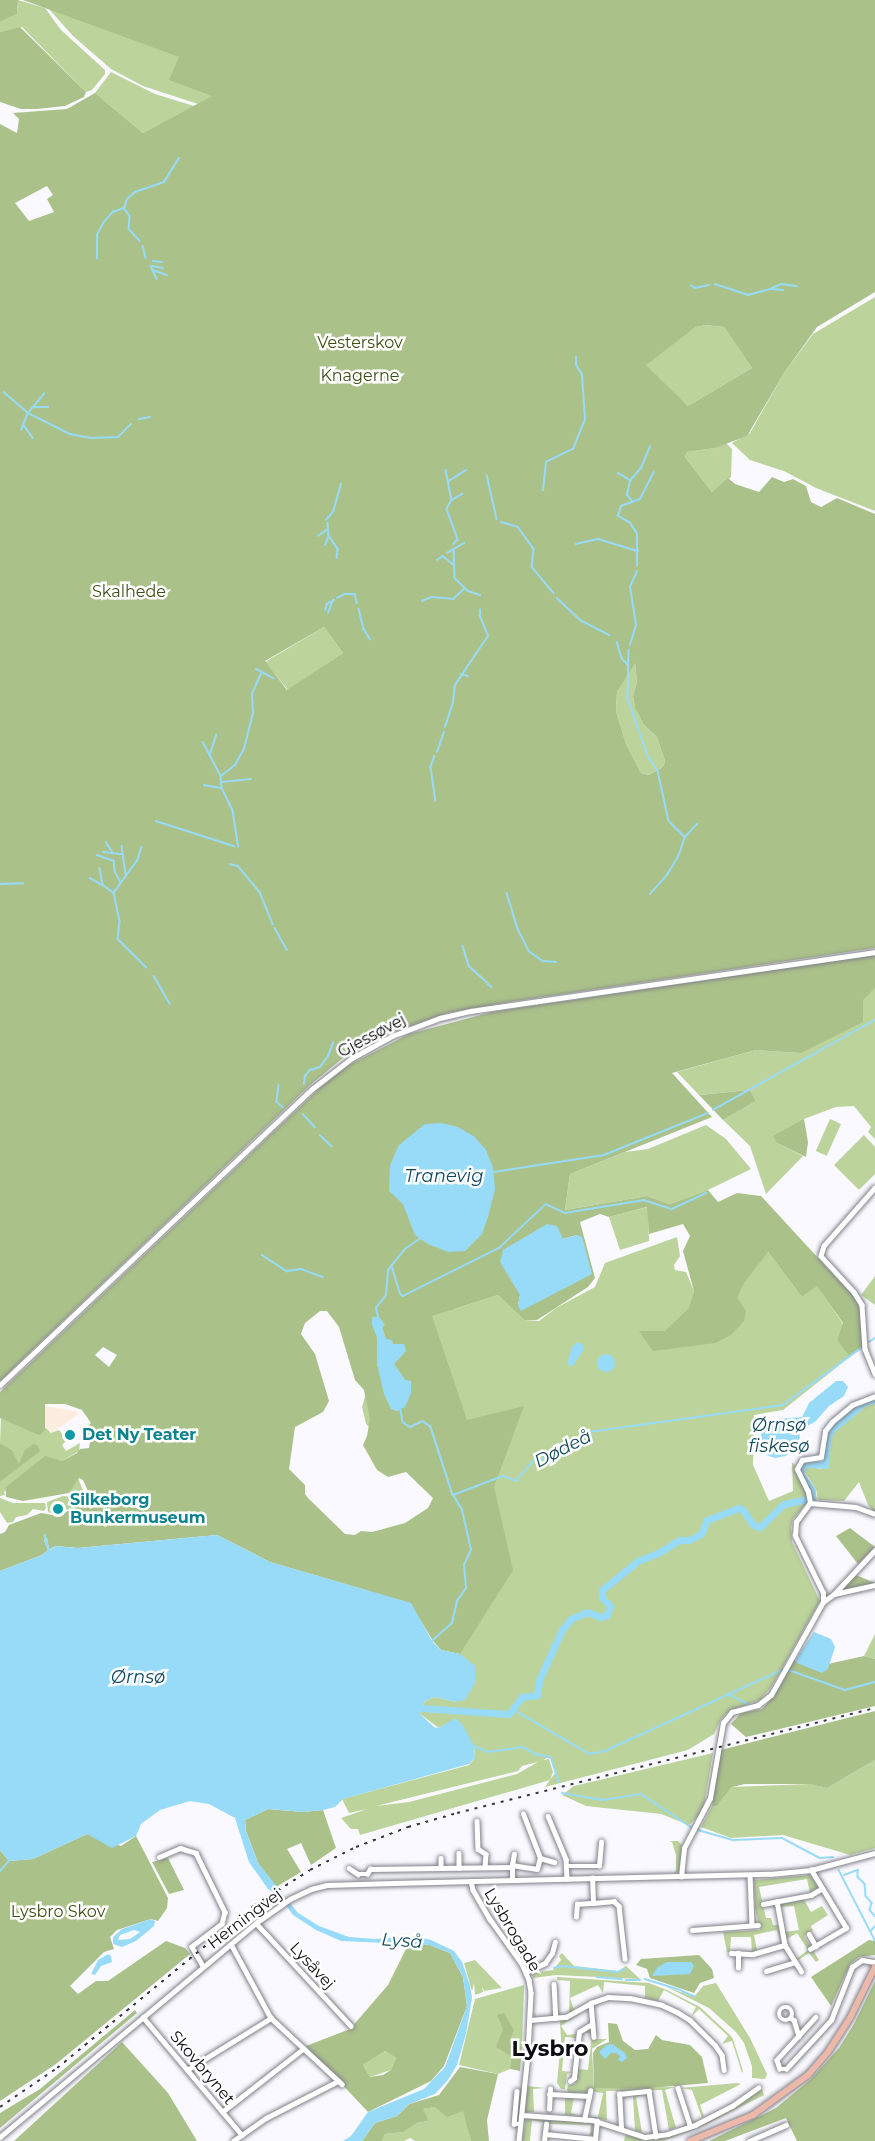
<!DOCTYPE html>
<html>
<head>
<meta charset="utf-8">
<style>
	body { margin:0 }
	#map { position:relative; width:875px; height:2141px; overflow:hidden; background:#f9f9ff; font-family:Montserrat,sans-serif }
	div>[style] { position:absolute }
	.education>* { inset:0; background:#fcede0 }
	.green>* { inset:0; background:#bcd39b; transform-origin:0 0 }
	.forest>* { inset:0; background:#abc18a }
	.water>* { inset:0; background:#98dbf8 }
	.round { border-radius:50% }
	.stream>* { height:1.5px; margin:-0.75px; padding:0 0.75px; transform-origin:0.75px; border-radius:0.75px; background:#98dbf8 }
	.river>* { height:7px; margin:-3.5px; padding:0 3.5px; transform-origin:3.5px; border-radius:3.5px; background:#98dbf8 }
	.roads { filter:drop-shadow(0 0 2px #818089) drop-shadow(0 0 2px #818089) }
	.minor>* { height:4.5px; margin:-2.25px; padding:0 2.25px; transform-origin:2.25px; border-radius:2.25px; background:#fff }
	.minor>.ring { margin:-2.25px; padding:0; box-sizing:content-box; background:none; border:4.5px solid #fff; border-radius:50% }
	.major>* { height:6px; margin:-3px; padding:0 3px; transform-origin:3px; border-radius:3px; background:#ebb8a9 }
	.rail>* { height:1.5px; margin-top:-0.75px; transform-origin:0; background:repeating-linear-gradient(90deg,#38383c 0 3px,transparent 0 9px) }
	.dots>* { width:16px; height:16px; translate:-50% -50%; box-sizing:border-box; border:3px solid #fff; border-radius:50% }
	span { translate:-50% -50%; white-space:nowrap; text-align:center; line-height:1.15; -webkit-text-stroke:5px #fff; paint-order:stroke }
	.park-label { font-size:16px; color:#3c5015 }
	.street-label { font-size:16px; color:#0d0d10 }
	.culture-label { font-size:16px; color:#0d838f; font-weight:700 }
	.left { translate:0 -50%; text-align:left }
	.water-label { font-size:18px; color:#11495d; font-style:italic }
	.district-label { font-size:22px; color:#0d0d10; font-weight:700 }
</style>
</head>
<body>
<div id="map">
	<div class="education">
		<div style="clip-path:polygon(45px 1406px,75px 1411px,84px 1417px,79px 1414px,52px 1433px,43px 1424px,18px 1415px)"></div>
	</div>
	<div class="green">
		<div style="clip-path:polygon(18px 0,45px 8px,61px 30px,105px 70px,105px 74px,92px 90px,86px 92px,22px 27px,0 32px,0 22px,17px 14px)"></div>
		<div style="clip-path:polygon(49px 9px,180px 57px,213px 96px,198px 104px,143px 86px,111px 69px,72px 35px)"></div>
		<div style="clip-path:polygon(111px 72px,155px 94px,194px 106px,143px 133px,95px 93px)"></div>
		<div style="clip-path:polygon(875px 297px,875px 511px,816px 488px,784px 471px,750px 460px,732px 443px,750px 433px,784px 373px,813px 334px)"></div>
		<div style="clip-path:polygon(705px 325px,724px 327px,752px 368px,688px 406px,645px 365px,696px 327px)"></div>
		<div style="clip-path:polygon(726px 443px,732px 449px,731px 477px,712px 492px,685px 457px,687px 452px,715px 448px)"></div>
		<div style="clip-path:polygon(324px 627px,343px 653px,288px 690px,265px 662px)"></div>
		<div style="clip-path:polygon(635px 662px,637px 682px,633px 696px,635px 708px,644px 725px,657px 737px,665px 761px,663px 767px,649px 775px,641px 773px,626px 744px,616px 711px,617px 692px)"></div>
		<div style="clip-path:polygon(875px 988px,875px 1139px,868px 1132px,871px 1127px,854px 1106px,836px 1107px,804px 1119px,777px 1143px,803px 1156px,766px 1194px,750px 1146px,723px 1120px,756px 1101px,750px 1090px,699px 1095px,677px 1072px,756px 1050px,801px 1053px)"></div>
		<div style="left:830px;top:1119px;width:12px;height:35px;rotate:24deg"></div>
		<div style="clip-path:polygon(706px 1125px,726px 1139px,751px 1169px,708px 1190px,670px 1204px,647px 1196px,565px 1210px,570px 1174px,625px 1152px,648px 1149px)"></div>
		<div style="clip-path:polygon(evenodd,372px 1128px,545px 1183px,454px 1309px,498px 1295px,524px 1320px,539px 1321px,556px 1308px,595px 1287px,605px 1263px,677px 1237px,680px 1256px,674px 1265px,675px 1270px,686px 1272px,694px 1291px,690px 1308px,768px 1252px,802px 1297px,817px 1285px,843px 1324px,837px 1340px,861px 1348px,783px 1410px,754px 1415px,753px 1465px,769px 1501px,793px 1491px,792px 1462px,815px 1489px,817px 1499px,804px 1506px,793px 1519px,791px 1527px,792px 1542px,820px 1601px,772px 1686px,760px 1700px,729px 1711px,721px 1719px,714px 1734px,688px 1750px,545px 1787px,555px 1773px,551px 1759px,547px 1758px,543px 1760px,549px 1759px,553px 1772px,550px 1780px,360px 1835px,358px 1829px,351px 1829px,341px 1818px,367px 1809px,349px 1813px,342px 1799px,469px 1765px,475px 1758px,474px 1746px,455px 1719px,439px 1728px,420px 1714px,425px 1701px,435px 1697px,456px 1702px,460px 1654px,410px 1603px,367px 1591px,440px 1498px,366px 1424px,362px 1407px,368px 1386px,347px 1332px,323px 1295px,372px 1128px,372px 1317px,379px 1317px,391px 1409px,377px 1364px,372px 1317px,372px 1128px,538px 1762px,517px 1774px,409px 1802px,376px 1806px,518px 1771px,522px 1766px,538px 1762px)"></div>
		<div style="clip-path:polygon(864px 1135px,875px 1147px,875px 1174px,859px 1190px,834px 1165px)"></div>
		<div style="clip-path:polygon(648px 1207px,649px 1241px,620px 1250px,609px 1217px)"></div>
		<div style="clip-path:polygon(875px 1276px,875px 1305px,861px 1295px)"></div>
		<div style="clip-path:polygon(866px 1403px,875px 1403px,875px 1513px,868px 1505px,859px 1482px,844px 1501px,818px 1500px,816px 1489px,803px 1469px,809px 1465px,820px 1469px,827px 1465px,828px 1441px,836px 1426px,839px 1427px)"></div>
		<div style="clip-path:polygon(1px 1418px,40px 1436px,45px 1427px,51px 1433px,59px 1430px,67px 1440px,62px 1445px,66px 1451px,80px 1443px,79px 1451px,62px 1461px,56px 1460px,4px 1492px,5px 1495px,0 1496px,0 1482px,39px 1451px,20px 1464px,16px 1463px,11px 1449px,0 1443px)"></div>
		<div style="clip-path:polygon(78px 1478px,84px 1493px,69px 1493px)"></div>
		<div style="clip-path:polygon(63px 1496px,80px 1498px,79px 1503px,70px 1509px,64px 1510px,62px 1506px,52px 1510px,51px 1513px,48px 1512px,47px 1502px)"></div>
		<div style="clip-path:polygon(0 1498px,13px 1503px,45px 1503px,46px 1508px,44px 1511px,33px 1509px,27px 1515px,16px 1517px,13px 1522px,7px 1523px,0 1512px)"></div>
		<div style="clip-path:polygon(875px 1634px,875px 1659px,864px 1656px)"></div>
		<div style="clip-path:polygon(713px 1753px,703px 1811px,689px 1825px,661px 1814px,586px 1806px,562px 1795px,574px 1786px)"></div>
		<div style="clip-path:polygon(875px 1760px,875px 1848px,850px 1855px,783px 1835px,731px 1838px,701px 1827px,712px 1806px,717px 1806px,732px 1787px,811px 1784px,827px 1788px)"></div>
		<div style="clip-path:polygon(678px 1841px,683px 1846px,679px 1871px,673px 1874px,676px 1871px,676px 1855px,672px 1842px,669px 1841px)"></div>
		<div style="clip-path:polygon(810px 1875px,818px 1887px,810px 1893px,807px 1879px,759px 1887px,766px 1918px,771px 1918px,773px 1925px,779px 1925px,781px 1943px,777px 1930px,754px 1935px,757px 1950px,752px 1952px,751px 1937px,731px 1937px,730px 1952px,727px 1952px,723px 1932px,760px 1930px,755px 1908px,754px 1880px)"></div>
		<div style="clip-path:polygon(803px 1898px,811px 1912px,822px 1906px,828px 1915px,811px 1926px,813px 1931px,804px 1936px,819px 1960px,816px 1962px,809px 1953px,797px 1961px,796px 1959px,808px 1950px,797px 1933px,785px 1940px,784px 1932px,799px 1930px,794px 1906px,780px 1907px,779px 1905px)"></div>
		<div style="clip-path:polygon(562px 1953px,574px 1966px,618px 1971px,626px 1966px,640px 1979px,556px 1975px,533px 1978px,533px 1973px,553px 1970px,561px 1960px,559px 1956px)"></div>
		<div style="clip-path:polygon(475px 1960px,502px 1988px,484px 1991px,482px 1986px,483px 1992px,475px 1995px,474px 1983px,472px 1991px,464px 1963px)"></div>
		<div style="clip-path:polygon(557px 1977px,649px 1983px,667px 1990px,700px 2007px,730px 2035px,733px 2039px,743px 2071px,742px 2073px,732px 2041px,722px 2044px,728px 2036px,699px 2009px,691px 2017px,696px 2007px,664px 1990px,658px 2001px,645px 1998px,645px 1986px,604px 1982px,603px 1993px,598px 1985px,570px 1998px,574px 2010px,569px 2014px,570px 1981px,557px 1980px)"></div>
		<div style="clip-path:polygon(716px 1983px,750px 2038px,767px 2074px,765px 2079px,752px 2078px,752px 2066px,744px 2043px,736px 2032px,709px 2008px,665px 1986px,694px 1997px,703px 1986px)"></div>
		<div style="clip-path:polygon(524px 1985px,522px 2047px,509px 2042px,503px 2029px,511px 2056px,510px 2069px,498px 2074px,459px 2065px,475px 1999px)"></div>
		<div style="clip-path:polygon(588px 2008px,561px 2026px,567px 2035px,577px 2034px,576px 2038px,565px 2037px,562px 2071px,572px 2072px,567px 2074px,565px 2089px,561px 2089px,557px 2083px,561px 2040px,560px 2021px)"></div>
		<div style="clip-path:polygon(591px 2029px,592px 2032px,593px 2039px,607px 2039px,592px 2049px,594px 2088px,675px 2087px,665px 2090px,676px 2128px,669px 2130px,662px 2090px,606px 2091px,607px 2120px,588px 2117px,598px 2117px,603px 2093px,588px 2091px,587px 2093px,569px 2093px,567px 2090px,568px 2085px,575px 2084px,578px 2069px,588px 2070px,592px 2034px,582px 2032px)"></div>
		<div style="clip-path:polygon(385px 2051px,396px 2058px,391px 2070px,370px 2077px,363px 2065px)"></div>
		<div style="clip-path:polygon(737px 2083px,741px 2084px,700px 2105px,704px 2116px,702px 2118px,692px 2090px,680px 2088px)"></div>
		<div style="clip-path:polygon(527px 2086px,546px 2088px,533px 2089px,534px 2112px,525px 2112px)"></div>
		<div style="clip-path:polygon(762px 2089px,764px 2095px,703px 2126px,663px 2141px,624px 2141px,626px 2132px,645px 2139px,669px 2135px,733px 2108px)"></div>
		<div style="clip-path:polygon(646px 2094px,636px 2097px,642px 2133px,635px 2130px,633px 2096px,622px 2096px)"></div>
		<div style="clip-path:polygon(577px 2096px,585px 2099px,574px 2097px,571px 2113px,581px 2116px,565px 2115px,565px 2098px,553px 2097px)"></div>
		<div style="clip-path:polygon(435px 2107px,464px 2111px,471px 2141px,415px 2141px,410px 2138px,404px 2141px,382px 2141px,385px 2134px,402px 2132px,417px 2123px,429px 2121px,422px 2109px)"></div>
		<div style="clip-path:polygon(526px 2117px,593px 2124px,593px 2135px,590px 2135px,591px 2125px,549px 2124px,532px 2120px,530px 2141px,522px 2141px)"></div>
	</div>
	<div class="forest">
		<div style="clip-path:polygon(0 0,18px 0,17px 14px,0 22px)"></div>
		<div style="clip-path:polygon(evenodd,23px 0,875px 0,875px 292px,817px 327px,784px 373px,747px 436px,715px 448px,687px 452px,685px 457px,712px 492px,728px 478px,735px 484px,759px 492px,772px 477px,784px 482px,793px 479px,806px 486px,811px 502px,821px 507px,837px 498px,875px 514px,875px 948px,509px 1002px,447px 1013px,391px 1033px,344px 1057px,309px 1086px,0 1381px,0 124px,17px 133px,19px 119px,13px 113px,67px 109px,95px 93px,143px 133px,212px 96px,169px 80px,179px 57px,23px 0,47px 186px,53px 195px,47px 199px,54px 212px,29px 221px,15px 203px,47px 186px,23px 0,705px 325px,724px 327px,752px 368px,688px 406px,646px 365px,696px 327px,705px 325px,23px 0,324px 627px,343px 653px,287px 690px,265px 661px,324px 627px,23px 0,635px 663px,637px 682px,633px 696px,635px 708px,644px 725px,657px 737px,665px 761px,663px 767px,649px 775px,641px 773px,626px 744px,616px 711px,617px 692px,635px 663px)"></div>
		<div style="clip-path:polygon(20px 27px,86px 92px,84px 97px,65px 106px,37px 109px,21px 109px,0 102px,0 32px)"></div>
		<div style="clip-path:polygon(evenodd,875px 955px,875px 988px,863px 1000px,863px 1022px,801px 1053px,756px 1050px,672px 1073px,712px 1117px,570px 1174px,565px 1210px,647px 1196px,670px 1204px,708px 1190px,718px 1202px,737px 1193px,761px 1196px,855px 1298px,860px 1310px,862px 1348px,850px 1357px,837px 1340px,843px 1323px,817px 1286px,802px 1297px,768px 1252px,744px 1283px,737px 1298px,746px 1311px,744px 1321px,731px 1335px,715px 1343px,653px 1351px,639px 1331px,665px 1331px,689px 1308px,694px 1291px,683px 1251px,690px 1236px,683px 1224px,649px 1234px,647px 1207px,609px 1217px,600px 1214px,580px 1222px,595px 1278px,588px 1287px,537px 1320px,524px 1320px,498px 1295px,432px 1316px,467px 1420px,524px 1406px,494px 1487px,513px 1570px,460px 1654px,441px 1650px,433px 1641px,410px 1603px,270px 1562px,217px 1535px,78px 1548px,55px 1546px,49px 1550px,47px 1538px,44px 1540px,48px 1550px,42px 1555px,0 1571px,0 1534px,5px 1532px,9px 1525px,41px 1513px,59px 1516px,80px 1504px,86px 1506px,94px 1503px,97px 1497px,88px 1491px,83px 1480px,79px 1478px,69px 1493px,23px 1501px,6px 1497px,6px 1487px,45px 1456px,62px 1461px,77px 1453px,80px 1449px,89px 1448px,90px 1441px,83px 1431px,91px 1423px,82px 1410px,65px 1404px,45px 1404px,45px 1429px,40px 1436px,0 1418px,0 1392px,322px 1086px,349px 1065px,409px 1034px,492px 1012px,875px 955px,403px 1204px,482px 1234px,465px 1251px,428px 1244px,415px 1235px,403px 1204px,875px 955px,577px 1235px,518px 1305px,520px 1296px,563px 1239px,577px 1235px,875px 955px,320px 1311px,327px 1311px,339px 1327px,355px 1380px,364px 1390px,370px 1419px,367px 1436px,363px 1445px,377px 1470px,388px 1477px,406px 1472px,433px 1498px,428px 1508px,405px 1523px,372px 1532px,361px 1531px,355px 1535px,345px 1534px,308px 1498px,305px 1494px,305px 1485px,289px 1469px,295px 1427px,323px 1412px,329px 1401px,315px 1354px,301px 1334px,305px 1323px,320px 1311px,875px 955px,372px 1317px,379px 1317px,386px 1339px,393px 1344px,404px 1344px,406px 1351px,394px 1364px,405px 1380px,391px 1409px,377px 1364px,377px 1337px,372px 1317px,875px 955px,103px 1347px,117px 1355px,109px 1367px,95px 1355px,103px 1347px)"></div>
		<div style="clip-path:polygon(750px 1090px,756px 1101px,723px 1120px,699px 1095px)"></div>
		<div style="clip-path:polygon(804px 1119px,808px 1142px,806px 1157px,777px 1143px,773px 1136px)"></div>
		<div style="clip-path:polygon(0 1443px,11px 1449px,19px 1464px,25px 1450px,33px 1444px,37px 1445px,40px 1451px,0 1482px)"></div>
		<div style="clip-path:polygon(850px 1528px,875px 1547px,858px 1564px,836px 1536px)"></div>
		<div style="clip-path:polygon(856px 1575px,875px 1583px,842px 1590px)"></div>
		<div style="clip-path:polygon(864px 1656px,875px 1659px,875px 1706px,746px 1737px,731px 1724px,741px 1713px,762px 1709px,775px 1695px,794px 1660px,823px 1672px,828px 1664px)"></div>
		<div style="clip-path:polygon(875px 1711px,875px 1760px,827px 1788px,810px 1784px,745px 1784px,732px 1787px,717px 1806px,712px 1806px,721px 1750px)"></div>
		<div style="clip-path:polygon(268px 1809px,303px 1812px,323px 1810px,336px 1848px,311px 1865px,301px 1843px,287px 1849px,301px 1872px,276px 1887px,258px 1863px,246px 1831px,245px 1820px)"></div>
		<div style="clip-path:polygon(87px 1834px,121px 1846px,136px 1836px,168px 1898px,167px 1908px,158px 1921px,151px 1919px,117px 1930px,110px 1937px,114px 1949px,104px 1952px,70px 1986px,78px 1994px,96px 1981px,108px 1981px,166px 1941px,185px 1948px,190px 1954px,56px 2064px,0 2101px,0 1850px,9px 1861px,33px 1859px)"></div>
		<div style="clip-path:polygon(168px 1858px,184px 1890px,169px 1894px,152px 1862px)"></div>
		<div style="clip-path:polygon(869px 1940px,875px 1941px,875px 1955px,859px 1957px,850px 1964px,831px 2006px,811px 1977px)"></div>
		<div style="clip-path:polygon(evenodd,409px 1943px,430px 1945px,450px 1953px,463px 1977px,467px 2006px,444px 2066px,431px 2081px,368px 2112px,306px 2046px,350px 2029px,388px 1985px,409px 1943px,385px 2051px,396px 2058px,391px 2070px,383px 2075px,370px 2077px,363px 2065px,385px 2051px)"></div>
		<div style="clip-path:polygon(699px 1955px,712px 1969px,714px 1978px,700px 1983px,694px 1993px,650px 1978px,647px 1969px,636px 1965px,641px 1959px)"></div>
		<div style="clip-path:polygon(875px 1981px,875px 2141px,797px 2141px,786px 2118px,725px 2141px,709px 2141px,776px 2108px,811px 2079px,839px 2048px,854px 2024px)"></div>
		<div style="clip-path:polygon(135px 2010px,137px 2013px,0 2128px,0 2113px,40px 2089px)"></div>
		<div style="clip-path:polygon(504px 2013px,514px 2030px,509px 2042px,522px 2047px,520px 2071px,510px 2069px,511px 2056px,496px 2047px,503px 2029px,497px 2015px)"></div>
		<div style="clip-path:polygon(608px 2023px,617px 2024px,623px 2041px,635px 2050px,648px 2049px,656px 2035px,662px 2040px,690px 2045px,702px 2057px,708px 2083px,650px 2088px,594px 2088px,593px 2053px,597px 2047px,609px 2042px)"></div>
		<div style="clip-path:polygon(122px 2042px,168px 2093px,197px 2141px,14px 2141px)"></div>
		<div style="clip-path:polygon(460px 2067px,498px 2074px,487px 2120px,489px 2141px,471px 2141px,463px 2111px,447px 2117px,435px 2107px,423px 2109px,429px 2121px,417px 2123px,403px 2132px,385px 2134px,382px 2141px,362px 2141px,375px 2123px,397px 2116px,409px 2104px,439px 2095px)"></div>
	</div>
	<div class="water">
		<div style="clip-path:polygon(441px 1123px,458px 1127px,475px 1137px,486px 1150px,493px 1167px,495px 1189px,488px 1217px,482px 1234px,465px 1251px,448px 1252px,428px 1244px,415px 1235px,403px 1204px,389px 1191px,390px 1165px,399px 1145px,425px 1124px)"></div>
		<div style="clip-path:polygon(547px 1224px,557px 1226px,563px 1239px,577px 1235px,582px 1237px,592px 1274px,521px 1311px,518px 1305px,520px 1295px,500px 1262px,503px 1250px)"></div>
		<div style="clip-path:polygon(372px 1317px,379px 1317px,385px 1325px,382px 1328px,386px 1339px,392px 1340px,393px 1344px,404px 1344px,406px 1351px,394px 1364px,405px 1380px,411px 1381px,411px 1393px,405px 1407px,397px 1411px,391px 1409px,384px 1394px,377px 1364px,377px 1337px,372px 1325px)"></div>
		<div style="clip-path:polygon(578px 1342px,584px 1345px,584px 1349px,573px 1366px,569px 1366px,568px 1361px,572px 1347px)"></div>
		<div class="round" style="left:597px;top:1354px;width:18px;height:18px"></div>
		<div style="clip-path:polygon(836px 1381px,843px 1381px,848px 1387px,844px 1396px,829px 1406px,815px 1422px,799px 1430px,800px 1438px,786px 1456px,775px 1458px,766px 1455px,761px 1435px,766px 1420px,802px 1417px,809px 1403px)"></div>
		<div style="clip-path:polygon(217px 1535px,270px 1562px,411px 1603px,432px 1641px,441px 1650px,460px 1654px,475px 1666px,475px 1683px,465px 1700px,456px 1702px,435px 1697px,425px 1701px,420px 1714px,434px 1727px,439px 1728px,455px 1718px,462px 1724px,474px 1746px,475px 1758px,469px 1764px,343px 1799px,335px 1807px,323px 1810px,303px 1812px,268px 1809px,245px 1820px,246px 1831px,258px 1863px,298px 1913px,319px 1926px,349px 1937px,375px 1939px,414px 1936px,431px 1940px,454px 1951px,462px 1962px,470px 1985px,472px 1998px,466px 2034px,457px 2065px,448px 2080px,435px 2094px,409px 2104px,397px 2116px,375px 2123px,362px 2141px,343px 2141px,351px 2136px,368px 2112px,424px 2089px,445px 2067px,467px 2006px,463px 1977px,450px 1953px,430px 1945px,341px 1941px,316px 1930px,293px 1915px,280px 1897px,268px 1889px,249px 1862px,235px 1818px,209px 1804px,190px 1801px,160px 1810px,141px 1824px,136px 1836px,112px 1848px,87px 1834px,33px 1859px,9px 1861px,0 1850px,0 1571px,42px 1555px,48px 1550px,44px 1540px,47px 1538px,50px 1550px,55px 1546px,78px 1548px)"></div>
		<div style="clip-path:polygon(814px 1632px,831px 1639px,835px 1647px,828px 1669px,822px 1673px,797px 1663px,796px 1659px)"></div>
		<div style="clip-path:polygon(evenodd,151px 1919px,155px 1921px,154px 1926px,136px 1941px,122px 1947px,113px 1944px,113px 1937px,122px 1929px,151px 1919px,134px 1930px,140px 1932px,130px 1939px,118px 1940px,120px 1935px,134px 1930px)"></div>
		<div style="clip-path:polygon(108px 1954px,111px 1956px,112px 1962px,101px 1966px,95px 1975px,91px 1974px,98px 1960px)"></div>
		<div style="clip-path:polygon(667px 1962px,691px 1962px,694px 1966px,690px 1974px,652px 1976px,658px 1967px)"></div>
		<div style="clip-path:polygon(612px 2044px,625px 2053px,627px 2058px,622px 2062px,618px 2060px,620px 2056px,616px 2053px,611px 2053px,605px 2059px,599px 2052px,606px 2045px)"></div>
	</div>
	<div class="stream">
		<div style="left:124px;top:208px;width:10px;rotate:53deg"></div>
		<div style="left:130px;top:216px;width:13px;rotate:94deg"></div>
		<div style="left:129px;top:229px;width:16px;rotate:47deg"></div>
		<div style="left:143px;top:246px;width:12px;rotate:76deg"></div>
		<div style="left:97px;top:259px;width:24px;rotate:-90deg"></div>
		<div style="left:97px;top:235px;width:13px;rotate:-63deg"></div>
		<div style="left:103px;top:223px;width:15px;rotate:-48deg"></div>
		<div style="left:113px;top:212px;width:12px;rotate:-20deg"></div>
		<div style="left:124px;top:208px;width:9px;rotate:-72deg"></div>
		<div style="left:127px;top:199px;width:11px;rotate:-41deg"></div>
		<div style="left:135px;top:192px;width:31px;rotate:-19deg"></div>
		<div style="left:164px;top:182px;width:28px;rotate:-58deg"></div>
		<div style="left:153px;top:261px;width:9px;rotate:6deg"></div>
		<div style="left:151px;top:266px;width:14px;rotate:65deg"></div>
		<div style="left:152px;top:266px;width:11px;rotate:10deg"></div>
		<div style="left:153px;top:270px;width:15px;rotate:20deg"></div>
		<div style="left:715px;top:284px;width:35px;rotate:18deg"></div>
		<div style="left:748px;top:295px;width:24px;rotate:-15deg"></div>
		<div style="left:771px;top:289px;width:12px;rotate:5deg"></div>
		<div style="left:691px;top:285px;width:5px;rotate:37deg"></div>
		<div style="left:695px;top:288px;width:14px;rotate:-12deg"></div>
		<div style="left:772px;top:288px;width:11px;rotate:-22deg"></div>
		<div style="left:782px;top:284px;width:15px;rotate:8deg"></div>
		<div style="left:4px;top:392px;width:32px;rotate:41deg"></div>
		<div style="left:28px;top:413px;width:47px;rotate:26.6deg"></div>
		<div style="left:70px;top:434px;width:21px;rotate:11deg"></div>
		<div style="left:91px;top:438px;width:27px;rotate:-2deg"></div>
		<div style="left:118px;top:437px;width:18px;rotate:-45deg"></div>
		<div style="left:34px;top:407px;width:14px"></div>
		<div style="left:139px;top:419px;width:11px;rotate:-10deg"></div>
		<div style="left:23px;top:424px;width:17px;rotate:54deg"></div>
		<div style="left:21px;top:430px;width:18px;rotate:-68deg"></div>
		<div style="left:28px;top:413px;width:25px;rotate:-50deg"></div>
		<div style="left:446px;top:470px;width:31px;rotate:79deg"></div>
		<div style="left:452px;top:500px;width:10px;rotate:119deg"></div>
		<div style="left:447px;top:509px;width:33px;rotate:70deg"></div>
		<div style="left:458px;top:540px;width:6px;rotate:135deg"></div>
		<div style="left:618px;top:473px;width:14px;rotate:30deg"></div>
		<div style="left:487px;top:475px;width:45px;rotate:77.2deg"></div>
		<div style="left:449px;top:481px;width:20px;rotate:-33deg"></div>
		<div style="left:543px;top:491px;width:29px;rotate:-84deg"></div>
		<div style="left:546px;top:462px;width:30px;rotate:-26deg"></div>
		<div style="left:573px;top:449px;width:31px;rotate:-68deg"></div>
		<div style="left:585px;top:420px;width:45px;rotate:-93.8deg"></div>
		<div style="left:582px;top:375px;width:12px;rotate:-121deg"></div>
		<div style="left:576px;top:365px;width:8px;rotate:-90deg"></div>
		<div style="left:452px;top:500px;width:12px;rotate:-31deg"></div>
		<div style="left:632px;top:501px;width:8px;rotate:-130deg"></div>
		<div style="left:627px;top:495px;width:14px;rotate:-78deg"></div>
		<div style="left:630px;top:481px;width:17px;rotate:-50deg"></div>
		<div style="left:641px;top:468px;width:23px;rotate:-67deg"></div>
		<div style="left:326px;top:520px;width:11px;rotate:-49deg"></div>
		<div style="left:333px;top:512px;width:29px;rotate:-74deg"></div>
		<div style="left:501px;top:522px;width:18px;rotate:16deg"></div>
		<div style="left:518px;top:527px;width:27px;rotate:54deg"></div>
		<div style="left:534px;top:549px;width:18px;rotate:96deg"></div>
		<div style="left:532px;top:567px;width:34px;rotate:50deg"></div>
		<div style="left:328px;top:523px;width:13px;rotate:86deg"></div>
		<div style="left:329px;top:536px;width:16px;rotate:55deg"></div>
		<div style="left:338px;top:549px;width:9px;rotate:96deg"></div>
		<div style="left:318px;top:536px;width:11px;rotate:-34deg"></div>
		<div style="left:576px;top:544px;width:23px;rotate:-13deg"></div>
		<div style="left:598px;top:539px;width:42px;rotate:16.7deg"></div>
		<div style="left:325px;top:545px;width:9px;rotate:-69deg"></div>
		<div style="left:454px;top:550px;width:28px;rotate:88deg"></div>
		<div style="left:455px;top:578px;width:18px;rotate:45deg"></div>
		<div style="left:468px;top:591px;width:13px;rotate:18deg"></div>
		<div style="left:447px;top:553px;width:20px;rotate:-30deg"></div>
		<div style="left:437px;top:560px;width:7px;rotate:-34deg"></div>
		<div style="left:443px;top:556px;width:13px;rotate:39deg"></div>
		<div style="left:637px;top:566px;width:32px;rotate:-90deg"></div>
		<div style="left:637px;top:534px;width:13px;rotate:-122deg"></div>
		<div style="left:630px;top:523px;width:14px;rotate:-150deg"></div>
		<div style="left:618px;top:516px;width:10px;rotate:-73deg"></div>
		<div style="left:621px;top:506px;width:20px;rotate:-20deg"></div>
		<div style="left:640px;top:499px;width:30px;rotate:-63deg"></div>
		<div style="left:337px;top:598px;width:9px;rotate:-27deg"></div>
		<div style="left:345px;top:594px;width:10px"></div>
		<div style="left:355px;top:594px;width:9px;rotate:77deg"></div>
		<div style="left:557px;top:598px;width:34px;rotate:43deg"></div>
		<div style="left:582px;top:621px;width:31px;rotate:27deg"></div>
		<div style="left:422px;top:601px;width:11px;rotate:-22deg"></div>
		<div style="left:432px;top:597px;width:21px;rotate:5deg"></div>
		<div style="left:453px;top:599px;width:15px;rotate:-42deg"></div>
		<div style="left:359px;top:609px;width:21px;rotate:76deg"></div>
		<div style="left:364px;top:629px;width:12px;rotate:59deg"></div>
		<div style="left:325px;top:610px;width:6px;rotate:-72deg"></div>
		<div style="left:327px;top:604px;width:8px;rotate:-30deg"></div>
		<div style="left:328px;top:613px;width:12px;rotate:-70deg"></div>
		<div style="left:617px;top:642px;width:17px;rotate:73deg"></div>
		<div style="left:622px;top:658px;width:9px;rotate:49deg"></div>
		<div style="left:630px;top:645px;width:21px;rotate:-73deg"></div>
		<div style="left:636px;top:625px;width:38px;rotate:-99deg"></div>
		<div style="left:630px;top:587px;width:17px;rotate:-66deg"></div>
		<div style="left:629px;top:650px;width:48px;rotate:91.2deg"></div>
		<div style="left:628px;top:698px;width:61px;rotate:71deg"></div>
		<div style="left:648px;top:756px;width:18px;rotate:56deg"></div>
		<div style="left:658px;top:771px;width:51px;rotate:77.6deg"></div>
		<div style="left:669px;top:821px;width:23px;rotate:45deg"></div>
		<div style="left:256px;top:669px;width:20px;rotate:27deg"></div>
		<div style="left:461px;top:674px;width:7px;rotate:16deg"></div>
		<div style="left:445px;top:727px;width:25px;rotate:-72deg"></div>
		<div style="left:453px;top:703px;width:18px;rotate:-84deg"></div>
		<div style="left:455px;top:685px;width:59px;rotate:-56deg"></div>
		<div style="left:488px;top:636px;width:22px;rotate:-112deg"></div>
		<div style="left:480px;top:616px;width:6px;rotate:-90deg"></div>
		<div style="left:203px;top:742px;width:38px;rotate:62deg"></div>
		<div style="left:221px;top:776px;width:12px;rotate:85deg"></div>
		<div style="left:222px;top:788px;width:25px;rotate:64deg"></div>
		<div style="left:233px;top:811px;width:36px;rotate:81deg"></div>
		<div style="left:437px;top:752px;width:21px;rotate:-71deg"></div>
		<div style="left:210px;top:754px;width:20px;rotate:-72deg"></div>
		<div style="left:435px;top:756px;width:12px;rotate:110deg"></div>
		<div style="left:431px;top:767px;width:34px;rotate:82deg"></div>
		<div style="left:221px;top:776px;width:18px;rotate:-38deg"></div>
		<div style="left:235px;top:765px;width:18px;rotate:-61deg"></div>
		<div style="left:244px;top:749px;width:36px;rotate:-76deg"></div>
		<div style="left:253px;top:714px;width:20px;rotate:-93deg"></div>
		<div style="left:252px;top:694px;width:24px;rotate:-66deg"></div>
		<div style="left:222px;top:782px;width:29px;rotate:-6deg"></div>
		<div style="left:204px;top:785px;width:17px;rotate:10deg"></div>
		<div style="left:156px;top:821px;width:82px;rotate:17.8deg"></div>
		<div style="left:106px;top:842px;width:11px;rotate:56deg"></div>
		<div style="left:122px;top:846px;width:29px;rotate:82deg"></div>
		<div style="left:142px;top:847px;width:14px;rotate:107deg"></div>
		<div style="left:138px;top:860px;width:41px;rotate:126deg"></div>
		<div style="left:114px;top:893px;width:29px;rotate:78deg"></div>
		<div style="left:120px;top:921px;width:18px;rotate:96deg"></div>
		<div style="left:118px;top:939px;width:40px;rotate:45deg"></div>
		<div style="left:103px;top:852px;width:20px;rotate:6deg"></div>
		<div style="left:97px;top:855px;width:18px;rotate:19deg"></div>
		<div style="left:114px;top:861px;width:10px;rotate:84deg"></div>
		<div style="left:115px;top:871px;width:13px;rotate:63deg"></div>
		<div style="left:230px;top:864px;width:8px;rotate:14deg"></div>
		<div style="left:238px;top:866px;width:34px;rotate:50deg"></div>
		<div style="left:260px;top:892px;width:35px;rotate:68deg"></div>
		<div style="left:100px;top:868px;width:17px;rotate:80deg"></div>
		<div style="left:103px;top:885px;width:14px;rotate:36deg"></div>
		<div style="left:90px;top:878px;width:14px;rotate:30deg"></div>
		<div style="left:0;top:884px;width:23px;rotate:-2deg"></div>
		<div style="left:507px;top:893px;width:38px;rotate:73deg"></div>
		<div style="left:518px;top:929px;width:25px;rotate:63deg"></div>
		<div style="left:529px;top:951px;width:17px;rotate:36deg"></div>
		<div style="left:543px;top:961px;width:13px;rotate:4deg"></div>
		<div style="left:650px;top:894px;width:25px;rotate:-48deg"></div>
		<div style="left:667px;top:875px;width:21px;rotate:-59deg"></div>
		<div style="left:678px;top:857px;width:21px;rotate:-71deg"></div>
		<div style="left:685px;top:837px;width:18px;rotate:-47deg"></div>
		<div style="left:275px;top:928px;width:25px;rotate:61deg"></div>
		<div style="left:463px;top:946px;width:21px;rotate:73deg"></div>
		<div style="left:469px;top:966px;width:25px;rotate:42deg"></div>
		<div style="left:154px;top:976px;width:32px;rotate:60deg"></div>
		<div style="left:488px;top:984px;width:5px;rotate:37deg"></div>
		<div style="left:304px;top:1084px;width:8px;rotate:-83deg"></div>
		<div style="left:305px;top:1076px;width:8px;rotate:-50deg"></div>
		<div style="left:310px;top:1070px;width:10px;rotate:-17deg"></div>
		<div style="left:320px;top:1067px;width:14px;rotate:-54deg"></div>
		<div style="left:328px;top:1056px;width:14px;rotate:-69deg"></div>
		<div style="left:279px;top:1085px;width:17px;rotate:97deg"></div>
		<div style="left:277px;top:1102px;width:8px;rotate:40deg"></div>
		<div style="left:713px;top:1110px;width:185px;rotate:-29.1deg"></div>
		<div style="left:303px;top:1114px;width:18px;rotate:47deg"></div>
		<div style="left:320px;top:1135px;width:16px;rotate:43deg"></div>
		<div style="left:494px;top:1172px;width:111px;rotate:-8.8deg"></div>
		<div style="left:604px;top:1155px;width:112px;rotate:-22deg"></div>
		<div style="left:262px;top:1255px;width:30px;rotate:33deg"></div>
		<div style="left:287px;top:1271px;width:14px;rotate:-8deg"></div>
		<div style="left:301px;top:1269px;width:23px;rotate:20deg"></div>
		<div style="left:392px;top:1266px;width:28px;rotate:73deg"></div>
		<div style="left:400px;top:1293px;width:4px;rotate:45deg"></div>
		<div style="left:403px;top:1296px;width:107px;rotate:-26.6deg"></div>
		<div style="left:499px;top:1248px;width:64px;rotate:-43.1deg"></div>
		<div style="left:546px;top:1204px;width:21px;rotate:25deg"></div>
		<div style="left:565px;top:1213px;width:80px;rotate:-9.3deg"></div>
		<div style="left:644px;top:1200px;width:29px;rotate:18deg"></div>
		<div style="left:672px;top:1209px;width:38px;rotate:-25deg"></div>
		<div style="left:378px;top:1318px;width:10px;rotate:-101deg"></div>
		<div style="left:376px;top:1308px;width:16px;rotate:-52deg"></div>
		<div style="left:386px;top:1295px;width:25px;rotate:-85deg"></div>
		<div style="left:388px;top:1270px;width:27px;rotate:-51deg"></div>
		<div style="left:405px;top:1249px;width:19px;rotate:-35deg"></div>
		<div style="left:869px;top:1342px;width:7px;rotate:-34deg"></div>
		<div style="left:401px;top:1410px;width:12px;rotate:81deg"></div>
		<div style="left:403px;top:1422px;width:9px;rotate:36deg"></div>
		<div style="left:410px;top:1427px;width:14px;rotate:-25deg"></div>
		<div style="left:423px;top:1421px;width:10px;rotate:37deg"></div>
		<div style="left:431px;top:1427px;width:71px;rotate:72.1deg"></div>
		<div style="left:45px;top:1535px;width:4px;rotate:76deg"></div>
		<div style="left:432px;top:1641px;width:27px;rotate:-42deg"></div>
		<div style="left:452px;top:1623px;width:23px;rotate:-77deg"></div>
		<div style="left:457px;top:1601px;width:16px;rotate:-55deg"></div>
		<div style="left:466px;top:1588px;width:23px;rotate:-95deg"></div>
		<div style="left:464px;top:1565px;width:17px;rotate:-65deg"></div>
		<div style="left:471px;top:1550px;width:41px;rotate:-102.7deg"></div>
		<div style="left:462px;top:1510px;width:17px;rotate:-121deg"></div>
		<div style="left:453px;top:1495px;width:53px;rotate:-20.8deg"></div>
		<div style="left:503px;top:1476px;width:14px;rotate:21deg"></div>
		<div style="left:516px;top:1481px;width:29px;rotate:-49deg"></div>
		<div style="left:535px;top:1459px;width:11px"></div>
		<div style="left:546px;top:1459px;width:51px;rotate:-32.1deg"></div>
		<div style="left:589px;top:1432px;width:196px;rotate:-7.9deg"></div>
		<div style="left:783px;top:1405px;width:97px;rotate:-36.2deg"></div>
		<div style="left:789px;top:1670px;width:59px;rotate:19.7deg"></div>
		<div style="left:845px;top:1690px;width:31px;rotate:-15deg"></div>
		<div style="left:728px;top:1694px;width:22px;rotate:27deg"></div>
		<div style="left:514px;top:1710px;width:88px;rotate:30.1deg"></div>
		<div style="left:590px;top:1754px;width:15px;rotate:-11deg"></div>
		<div style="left:605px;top:1751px;width:195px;rotate:-24.6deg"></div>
		<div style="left:474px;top:1746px;width:15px;rotate:23deg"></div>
		<div style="left:488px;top:1752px;width:35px;rotate:-8deg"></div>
		<div style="left:523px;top:1747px;width:14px;rotate:30deg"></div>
		<div style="left:535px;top:1754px;width:16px;rotate:11deg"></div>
		<div style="left:551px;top:1757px;width:26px;rotate:72deg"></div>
		<div style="left:562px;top:1793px;width:42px;rotate:9.7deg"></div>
		<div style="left:603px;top:1800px;width:38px;rotate:-9deg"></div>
		<div style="left:641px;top:1794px;width:60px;rotate:33.4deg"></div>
		<div style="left:698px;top:1830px;width:37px;rotate:16deg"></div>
		<div style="left:734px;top:1840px;width:48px;rotate:-2.4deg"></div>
		<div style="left:782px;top:1838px;width:43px;rotate:27.8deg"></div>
		<div style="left:820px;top:1858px;width:13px;rotate:-4deg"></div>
		<div style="left:839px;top:1870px;width:79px;rotate:62.8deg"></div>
		<div style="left:0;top:1871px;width:13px;rotate:-48deg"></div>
		<div style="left:844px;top:1875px;width:15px;rotate:-20deg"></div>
		<div style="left:858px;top:1870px;width:7px;rotate:90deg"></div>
		<div style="left:858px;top:1877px;width:10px;rotate:45deg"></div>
		<div style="left:865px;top:1884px;width:12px;rotate:85deg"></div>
		<div style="left:866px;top:1896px;width:9px;rotate:49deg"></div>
		<div style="left:872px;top:1903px;width:7px;rotate:106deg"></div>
		<div style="left:870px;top:1910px;width:8px;rotate:50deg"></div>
		<div style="left:871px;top:1931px;width:6px;rotate:-51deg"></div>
		<div style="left:554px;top:1968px;width:8px;rotate:-14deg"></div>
		<div style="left:562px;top:1966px;width:56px;rotate:6.1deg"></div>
		<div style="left:618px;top:1972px;width:7px;rotate:-27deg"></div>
		<div style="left:597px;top:1977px;width:25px;rotate:5deg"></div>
		<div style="left:645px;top:1979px;width:37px;rotate:17deg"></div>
		<div style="left:626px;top:1980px;width:14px"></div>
		<div style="left:682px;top:1991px;width:13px;rotate:23deg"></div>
	</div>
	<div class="river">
		<div style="left:421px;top:1708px;width:88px;rotate:3.9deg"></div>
		<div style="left:509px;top:1714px;width:21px;rotate:-53deg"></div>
		<div style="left:522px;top:1697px;width:15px;rotate:-8deg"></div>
		<div style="left:537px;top:1695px;width:15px;rotate:-82deg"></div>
		<div style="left:539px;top:1680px;width:55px;rotate:-65.3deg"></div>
		<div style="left:562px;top:1630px;width:14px;rotate:-51deg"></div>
		<div style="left:571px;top:1619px;width:17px;rotate:-24deg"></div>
		<div style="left:587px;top:1612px;width:15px;rotate:20deg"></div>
		<div style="left:601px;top:1617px;width:6px;rotate:-18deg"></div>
		<div style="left:607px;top:1615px;width:9px;rotate:-72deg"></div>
		<div style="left:610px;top:1606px;width:12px;rotate:-132deg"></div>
		<div style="left:602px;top:1597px;width:7px;rotate:-90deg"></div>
		<div style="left:602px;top:1590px;width:46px;rotate:-38.9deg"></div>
		<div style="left:638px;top:1561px;width:22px;rotate:-22deg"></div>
		<div style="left:658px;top:1553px;width:26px;rotate:-31deg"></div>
		<div style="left:680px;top:1540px;width:9px"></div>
		<div style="left:689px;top:1540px;width:13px;rotate:-27deg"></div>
		<div style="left:701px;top:1534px;width:15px;rotate:-67deg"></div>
		<div style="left:707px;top:1520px;width:33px;rotate:-21deg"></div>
		<div style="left:738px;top:1508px;width:5px;rotate:22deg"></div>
		<div style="left:743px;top:1510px;width:18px;rotate:56deg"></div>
		<div style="left:753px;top:1525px;width:7px;rotate:16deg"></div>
		<div style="left:760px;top:1527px;width:33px;rotate:-44deg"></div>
		<div style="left:784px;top:1504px;width:29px;rotate:-12deg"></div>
		<div style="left:812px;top:1498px;width:8px;rotate:-90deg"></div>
		<div style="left:812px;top:1490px;width:19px;rotate:-125deg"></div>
		<div style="left:801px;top:1474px;width:10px;rotate:-84deg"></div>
		<div style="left:802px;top:1464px;width:23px;rotate:2deg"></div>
		<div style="left:825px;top:1465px;width:25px;rotate:-85deg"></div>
		<div style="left:827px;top:1440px;width:11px;rotate:-68deg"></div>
		<div style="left:831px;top:1430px;width:44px;rotate:-39.5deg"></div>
		<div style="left:865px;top:1402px;width:10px;rotate:-11deg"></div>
	</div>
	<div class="roads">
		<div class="minor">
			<div style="left:875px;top:1188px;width:77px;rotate:131.3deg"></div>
			<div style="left:824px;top:1246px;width:10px;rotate:107deg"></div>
			<div style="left:821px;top:1256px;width:49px;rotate:47.5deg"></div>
			<div style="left:854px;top:1292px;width:15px;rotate:58deg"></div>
			<div style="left:862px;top:1305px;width:44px;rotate:86.1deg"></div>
			<div style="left:865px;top:1349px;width:27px;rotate:68deg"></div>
			<div style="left:0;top:1385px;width:430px;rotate:-43.5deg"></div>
			<div style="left:312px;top:1089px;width:51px;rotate:-37.8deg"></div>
			<div style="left:352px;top:1058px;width:46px;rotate:-28.8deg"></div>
			<div style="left:392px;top:1036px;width:51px;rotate:-20.6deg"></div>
			<div style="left:440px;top:1018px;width:32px;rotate:-13deg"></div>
			<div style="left:471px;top:1011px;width:408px;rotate:-8.3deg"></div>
			<div style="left:810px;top:1503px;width:46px;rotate:5deg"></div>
			<div style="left:856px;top:1507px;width:20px;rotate:20deg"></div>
			<div style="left:834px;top:1594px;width:60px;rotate:-47deg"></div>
			<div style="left:823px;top:1602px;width:14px;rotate:-36deg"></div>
			<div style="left:834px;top:1594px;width:42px;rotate:-12.4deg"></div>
			<div style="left:548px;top:1816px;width:47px;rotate:67.3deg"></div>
			<div style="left:566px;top:1859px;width:20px;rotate:87deg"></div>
			<div style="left:477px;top:1821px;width:28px;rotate:88deg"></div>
			<div style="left:478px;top:1849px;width:9px;rotate:32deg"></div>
			<div style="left:486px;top:1854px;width:13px;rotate:94deg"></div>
			<div style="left:459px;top:1853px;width:15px;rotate:90deg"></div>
			<div style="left:159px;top:1857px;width:23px;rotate:-23deg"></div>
			<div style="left:180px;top:1848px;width:17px;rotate:17deg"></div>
			<div style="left:196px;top:1853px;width:66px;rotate:63.8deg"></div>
			<div style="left:225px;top:1912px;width:12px;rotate:104deg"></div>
			<div style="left:222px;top:1924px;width:38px;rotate:143deg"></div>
			<div style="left:192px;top:1947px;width:22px;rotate:60deg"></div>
			<div style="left:441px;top:1858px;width:10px;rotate:90deg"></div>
			<div style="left:540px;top:1858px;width:15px;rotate:16deg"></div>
			<div style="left:512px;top:1865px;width:11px;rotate:-80deg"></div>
			<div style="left:567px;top:1866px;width:32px"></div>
			<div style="left:599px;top:1866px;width:24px;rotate:-85deg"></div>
			<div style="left:349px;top:1868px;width:11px;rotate:34deg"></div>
			<div style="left:358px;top:1874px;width:9px"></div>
			<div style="left:367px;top:1874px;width:6px;rotate:-59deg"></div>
			<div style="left:370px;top:1869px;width:142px;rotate:-0.8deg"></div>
			<div style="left:750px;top:1875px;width:50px;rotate:87.7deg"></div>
			<div style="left:681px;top:1877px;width:29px;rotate:-84deg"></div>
			<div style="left:684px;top:1848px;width:56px;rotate:-62.5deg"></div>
			<div style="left:710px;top:1798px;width:76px;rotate:-80.2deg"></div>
			<div style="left:723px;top:1723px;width:14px;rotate:-51deg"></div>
			<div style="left:732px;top:1712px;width:27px;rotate:-15deg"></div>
			<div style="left:758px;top:1705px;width:16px;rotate:-38deg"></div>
			<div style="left:771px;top:1695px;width:107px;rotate:-60.8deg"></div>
			<div style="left:823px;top:1602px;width:9px;rotate:-90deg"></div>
			<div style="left:823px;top:1593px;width:64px;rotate:-116.2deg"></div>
			<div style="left:795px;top:1536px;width:14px;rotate:-86deg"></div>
			<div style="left:796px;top:1522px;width:24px;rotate:-54deg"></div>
			<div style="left:810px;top:1503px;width:11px;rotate:-100deg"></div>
			<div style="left:808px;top:1492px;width:25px;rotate:-116deg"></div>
			<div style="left:797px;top:1469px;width:10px;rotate:-61deg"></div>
			<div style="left:802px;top:1460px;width:19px;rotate:-9deg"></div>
			<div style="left:821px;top:1457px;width:26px;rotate:-81deg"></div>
			<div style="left:825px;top:1431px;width:11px;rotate:-52deg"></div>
			<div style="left:832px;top:1422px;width:26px;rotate:-40deg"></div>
			<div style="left:852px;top:1405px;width:25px;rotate:-21deg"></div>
			<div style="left:512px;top:1880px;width:15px;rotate:-90deg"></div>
			<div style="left:512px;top:1865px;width:25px;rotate:9deg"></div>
			<div style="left:537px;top:1869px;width:11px;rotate:-75deg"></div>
			<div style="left:540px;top:1858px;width:47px;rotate:-111.1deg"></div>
			<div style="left:471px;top:1881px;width:9px;rotate:77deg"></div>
			<div style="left:473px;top:1890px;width:34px;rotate:60deg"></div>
			<div style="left:490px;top:1919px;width:55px;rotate:54.6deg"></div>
			<div style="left:522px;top:1964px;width:17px;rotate:66deg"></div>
			<div style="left:529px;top:1980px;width:13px;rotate:81deg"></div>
			<div style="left:531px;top:1993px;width:61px;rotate:92.8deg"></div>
			<div style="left:528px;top:2054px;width:87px;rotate:95.9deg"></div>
			<div style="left:777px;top:1901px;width:45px;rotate:79.7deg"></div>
			<div style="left:785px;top:1945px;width:31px;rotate:58deg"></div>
			<div style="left:593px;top:1903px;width:21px;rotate:-5deg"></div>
			<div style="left:614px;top:1901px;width:7px;rotate:45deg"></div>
			<div style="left:619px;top:1906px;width:53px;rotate:83.5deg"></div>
			<div style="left:763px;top:1904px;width:49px;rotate:-10.6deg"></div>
			<div style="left:811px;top:1895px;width:12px;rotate:-31deg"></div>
			<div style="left:576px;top:1917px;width:13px;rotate:-86deg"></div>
			<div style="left:577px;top:1904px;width:16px;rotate:-4deg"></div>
			<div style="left:593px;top:1903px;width:25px;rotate:-92deg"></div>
			<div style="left:256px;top:1923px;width:140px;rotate:47.3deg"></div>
			<div style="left:692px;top:1930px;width:66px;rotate:-4.3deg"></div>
			<div style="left:809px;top:1934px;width:14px;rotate:60deg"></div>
			<div style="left:231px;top:1944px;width:84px;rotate:61.6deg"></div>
			<div style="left:271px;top:2018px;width:97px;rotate:42.9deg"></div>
			<div style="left:810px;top:1949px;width:42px;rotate:-30.3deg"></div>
			<div style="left:846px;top:1928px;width:68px;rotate:-121.1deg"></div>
			<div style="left:731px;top:1953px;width:22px;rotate:3deg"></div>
			<div style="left:753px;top:1954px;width:33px;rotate:-16deg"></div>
			<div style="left:738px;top:1968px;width:15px;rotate:-90deg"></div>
			<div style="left:766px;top:1971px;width:30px;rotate:-17deg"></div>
			<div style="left:526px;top:1972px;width:21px;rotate:-25deg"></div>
			<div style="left:545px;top:1963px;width:12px;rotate:-55deg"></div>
			<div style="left:552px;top:1953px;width:11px;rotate:-75deg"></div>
			<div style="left:554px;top:1984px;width:34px;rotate:87deg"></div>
			<div style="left:591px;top:2003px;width:18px;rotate:-19deg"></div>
			<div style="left:608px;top:1997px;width:22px;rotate:3deg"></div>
			<div style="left:630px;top:1998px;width:33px;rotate:12deg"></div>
			<div style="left:662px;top:2005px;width:17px;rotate:25deg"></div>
			<div style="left:677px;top:2012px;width:15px;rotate:32deg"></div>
			<div style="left:690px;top:2020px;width:35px;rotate:45deg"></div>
			<div style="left:715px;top:2045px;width:12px;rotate:55deg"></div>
			<div style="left:722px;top:2055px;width:15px;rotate:82deg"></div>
			<div class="ring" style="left:779px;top:2007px;width:9.5px;height:9.5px"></div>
			<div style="left:143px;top:2017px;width:154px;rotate:50deg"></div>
			<div style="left:816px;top:2017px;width:58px;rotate:132.2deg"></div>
			<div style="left:777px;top:2060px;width:9px;rotate:72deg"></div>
			<div style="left:780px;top:2069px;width:6px"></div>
			<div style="left:786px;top:2069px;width:67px;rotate:-47.4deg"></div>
			<div style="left:831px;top:2020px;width:57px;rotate:-68.4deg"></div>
			<div style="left:852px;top:1967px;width:12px;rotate:-35deg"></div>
			<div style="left:862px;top:1960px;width:13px;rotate:9deg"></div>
			<div style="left:791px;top:2018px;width:4px;rotate:34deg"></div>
			<div style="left:794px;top:2020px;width:17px;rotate:73deg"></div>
			<div style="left:530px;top:2020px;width:36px;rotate:-5deg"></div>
			<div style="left:566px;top:2017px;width:29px;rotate:-29deg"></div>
			<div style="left:591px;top:2003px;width:34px;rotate:85deg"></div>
			<div style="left:187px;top:2070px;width:99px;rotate:-31.8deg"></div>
			<div style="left:570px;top:2081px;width:5px;rotate:-37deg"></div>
			<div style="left:574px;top:2078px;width:46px;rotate:-83.8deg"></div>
			<div style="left:579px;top:2032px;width:15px;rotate:-32deg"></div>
			<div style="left:678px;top:2088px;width:40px;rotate:72deg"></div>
			<div style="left:517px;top:2091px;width:33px;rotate:95deg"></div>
			<div style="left:514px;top:2124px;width:6px"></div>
			<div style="left:549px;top:2094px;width:40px;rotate:2.9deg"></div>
			<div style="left:549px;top:2109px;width:20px;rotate:-87deg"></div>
			<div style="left:222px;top:2112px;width:103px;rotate:-37.9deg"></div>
			<div style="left:522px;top:2115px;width:70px;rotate:4.1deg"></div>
			<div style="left:592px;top:2120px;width:56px;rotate:17.8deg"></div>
			<div style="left:645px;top:2137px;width:23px;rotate:-7deg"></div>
			<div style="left:668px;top:2134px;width:28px;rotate:-18deg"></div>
			<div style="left:695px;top:2125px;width:42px;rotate:-27.2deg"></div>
			<div style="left:732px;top:2106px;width:32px;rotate:-35deg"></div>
			<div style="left:584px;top:2120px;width:30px;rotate:-78deg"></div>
			<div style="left:621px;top:2128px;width:34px;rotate:-93deg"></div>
			<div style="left:619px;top:2094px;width:30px;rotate:-6deg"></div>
			<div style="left:649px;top:2091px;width:46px;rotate:81.2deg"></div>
			<div style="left:545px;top:2134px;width:50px;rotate:5.7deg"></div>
			<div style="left:595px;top:2139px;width:18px;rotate:-84deg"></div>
			<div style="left:0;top:2137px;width:334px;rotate:-39.9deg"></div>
			<div style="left:256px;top:1923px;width:42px;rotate:-35.2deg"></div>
			<div style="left:290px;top:1899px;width:23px;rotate:-25deg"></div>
			<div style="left:311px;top:1889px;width:16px;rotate:-14deg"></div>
			<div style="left:327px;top:1885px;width:66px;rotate:-1.7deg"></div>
			<div style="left:393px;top:1883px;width:377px;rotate:-1.4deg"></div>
			<div style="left:770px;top:1874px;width:41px;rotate:-5.6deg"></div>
			<div style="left:811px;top:1870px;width:66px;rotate:-14.9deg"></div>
			<div style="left:233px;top:2141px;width:40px;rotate:-34.9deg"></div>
			<div style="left:266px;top:2118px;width:81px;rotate:-27.2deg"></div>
			<div style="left:544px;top:2141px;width:17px;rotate:-83deg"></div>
			<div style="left:749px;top:2141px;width:40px;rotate:-23.4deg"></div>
		</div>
		<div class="major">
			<div style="left:690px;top:2141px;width:68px;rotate:-22.4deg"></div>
			<div style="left:753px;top:2115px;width:68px;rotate:-36deg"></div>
			<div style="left:808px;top:2075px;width:30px;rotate:-49deg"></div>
			<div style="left:828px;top:2052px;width:40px;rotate:-57.1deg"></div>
			<div style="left:850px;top:2018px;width:57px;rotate:-63.9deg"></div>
		</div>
	</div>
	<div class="rail">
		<div style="left:0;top:2107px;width:69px;rotate:-34.4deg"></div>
		<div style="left:57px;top:2068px;width:256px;rotate:-39.5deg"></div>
		<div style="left:255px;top:1905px;width:65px;rotate:-32.5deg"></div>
		<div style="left:310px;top:1870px;width:51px;rotate:-26.6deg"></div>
		<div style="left:356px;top:1847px;width:56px;rotate:-21deg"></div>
		<div style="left:408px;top:1827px;width:51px;rotate:-15.9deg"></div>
		<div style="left:457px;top:1813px;width:431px;rotate:-14.1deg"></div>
	</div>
	<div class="dots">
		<div style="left:70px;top:1435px;background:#0f9aa8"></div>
		<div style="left:58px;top:1509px;background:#0f9aa8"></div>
	</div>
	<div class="park-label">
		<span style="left:360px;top:343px">Vesterskov</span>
		<span style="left:360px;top:376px">Knagerne</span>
		<span style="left:129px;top:592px">Skalhede</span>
		<span style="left:58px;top:1912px">Lysbro Skov</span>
	</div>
	<div class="street-label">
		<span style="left:372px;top:1036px;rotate:-28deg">Gjessøvej</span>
		<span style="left:245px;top:1919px;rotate:-37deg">Herningvej</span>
		<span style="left:512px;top:1930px;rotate:59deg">Lysbrogade</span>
		<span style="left:312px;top:1966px;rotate:47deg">Lysåvej</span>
		<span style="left:202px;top:2068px;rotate:50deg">Skovbrynet</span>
	</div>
	<div class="culture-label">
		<span class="left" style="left:82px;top:1435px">Det Ny Teater</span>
		<span class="left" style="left:70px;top:1509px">Silkeborg<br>Bunkermuseum</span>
	</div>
	<div class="water-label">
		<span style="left:444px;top:1176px">Tranevig</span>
		<span style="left:779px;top:1436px">Ørnsø<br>fiskesø</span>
		<span style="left:563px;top:1449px;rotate:-27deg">Dødeå</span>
		<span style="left:138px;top:1677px">Ørnsø</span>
		<span style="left:402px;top:1941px;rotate:4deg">Lyså</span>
	</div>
	<div class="district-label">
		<span style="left:550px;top:2049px">Lysbro</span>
	</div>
</div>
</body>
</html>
